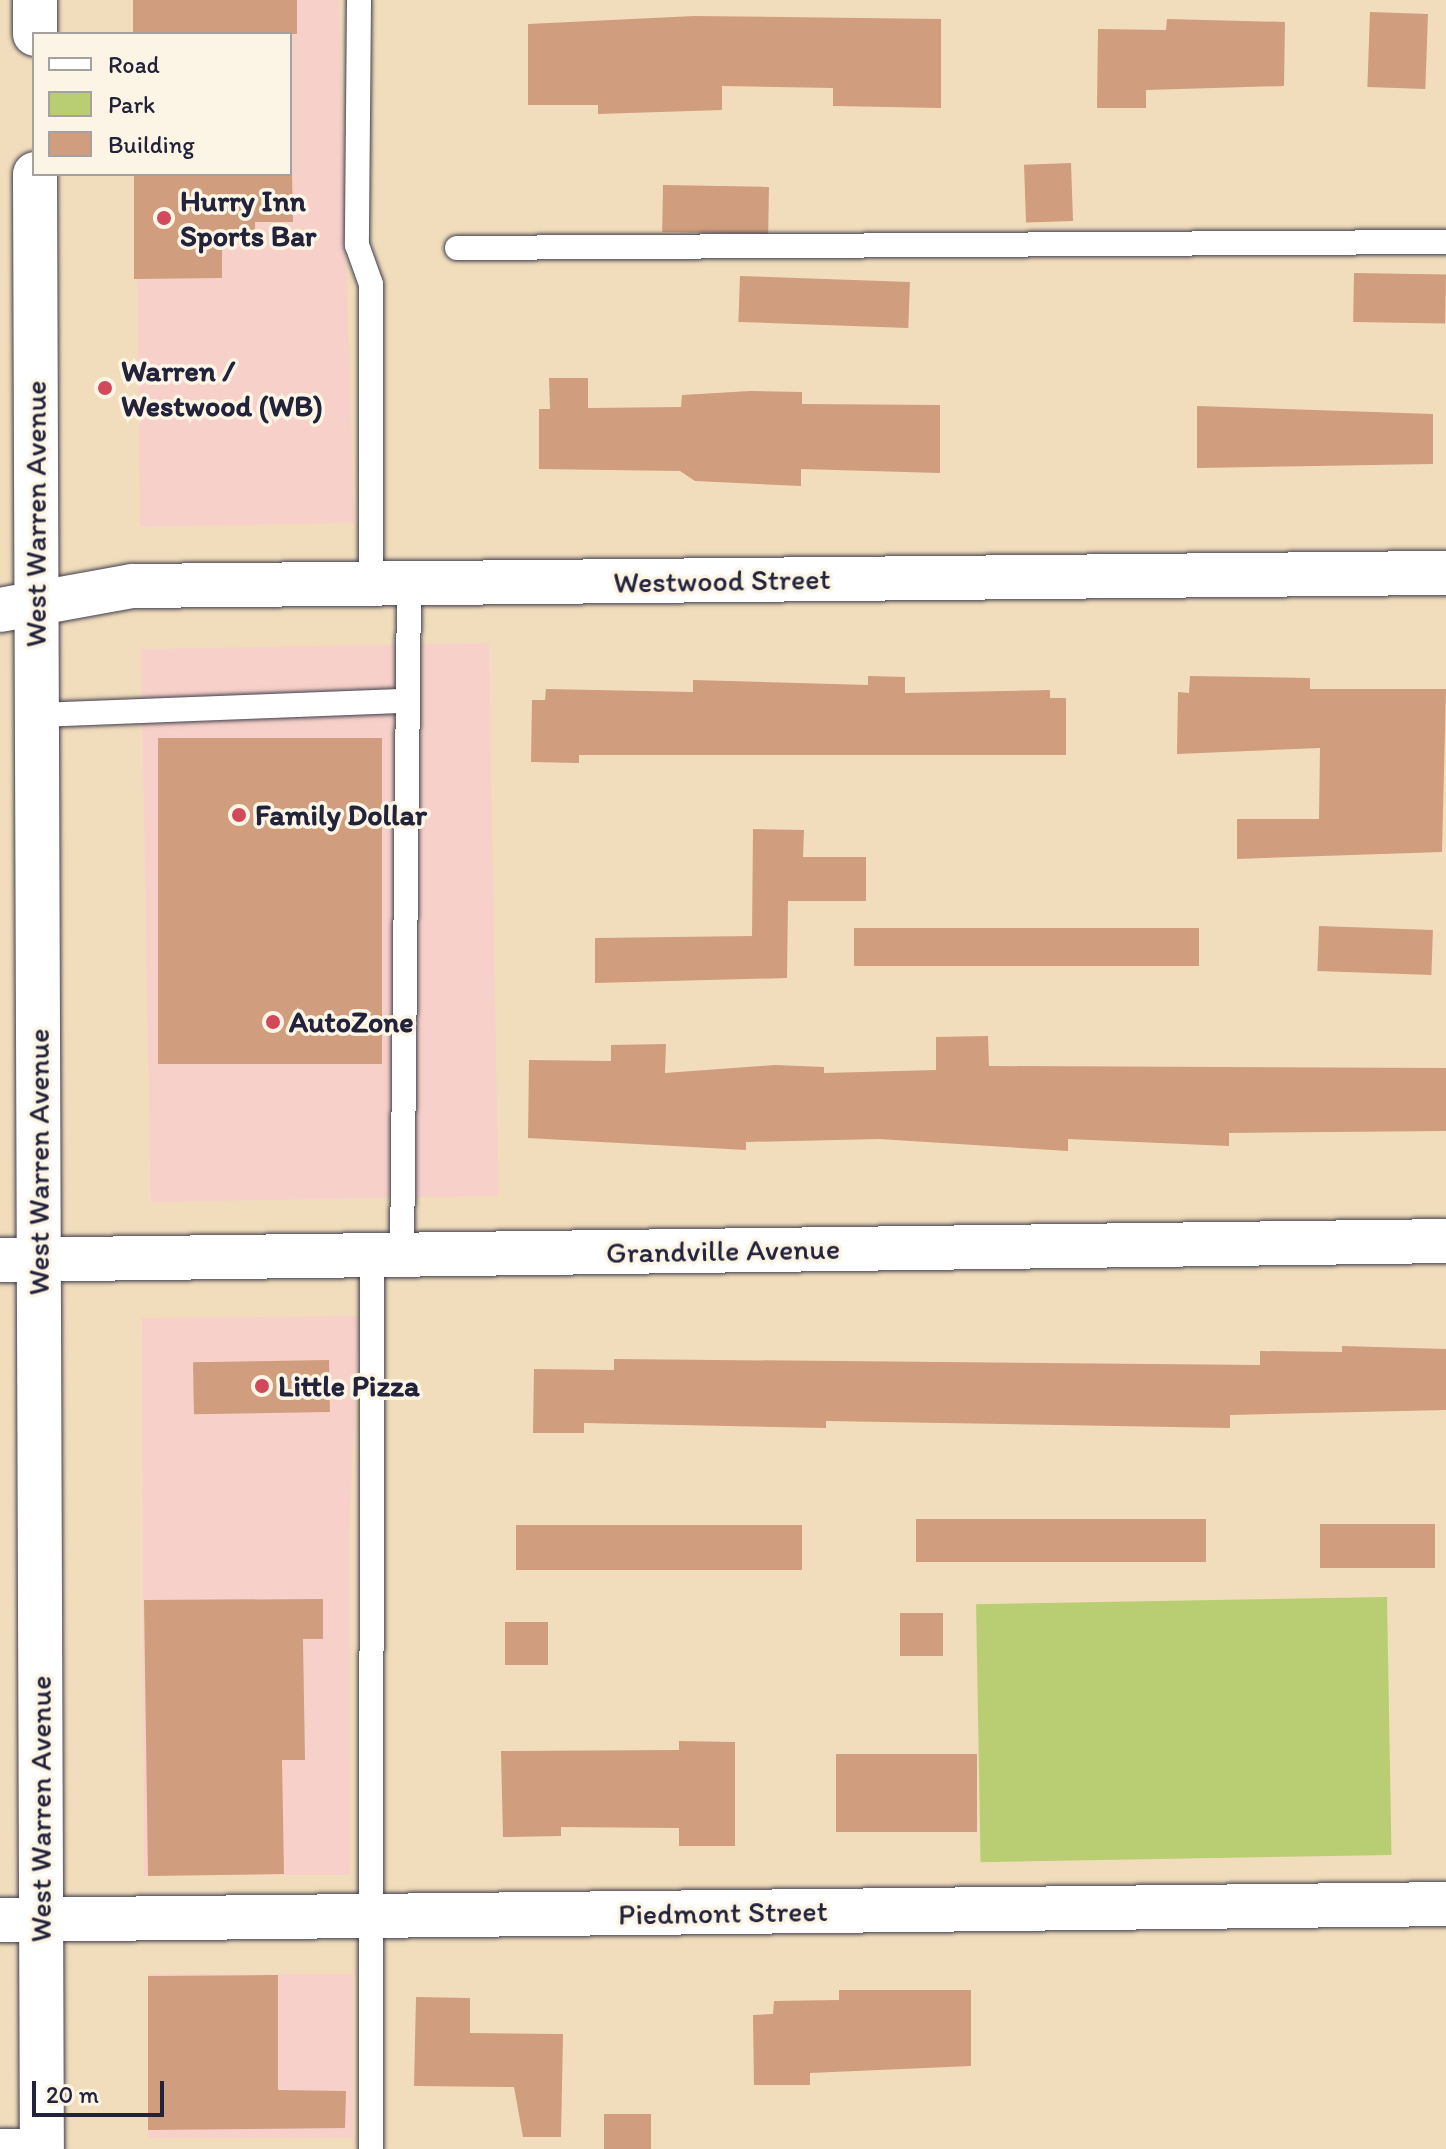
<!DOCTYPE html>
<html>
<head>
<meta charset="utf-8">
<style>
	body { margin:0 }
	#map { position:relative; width:1446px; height:2149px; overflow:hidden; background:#f1ddbc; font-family:Itim,sans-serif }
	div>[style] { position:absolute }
	.built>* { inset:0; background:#f7d1c9; transform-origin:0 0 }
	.green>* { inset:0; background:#b9ce72; transform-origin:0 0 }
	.building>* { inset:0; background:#d09d7e; transform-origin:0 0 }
	.roads { filter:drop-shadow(0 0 2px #413e4e) drop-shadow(0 0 2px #413e4e) }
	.lane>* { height:24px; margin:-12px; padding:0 12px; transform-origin:12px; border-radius:12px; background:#fff }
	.street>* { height:44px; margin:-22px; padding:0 22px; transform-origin:22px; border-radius:22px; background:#fff }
	.secondary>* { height:44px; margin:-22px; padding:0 22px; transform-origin:22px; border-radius:22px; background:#fff }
	.dots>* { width:22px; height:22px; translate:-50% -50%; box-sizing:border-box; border:4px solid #fcf5e5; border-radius:50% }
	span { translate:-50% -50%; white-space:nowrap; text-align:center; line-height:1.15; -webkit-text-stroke:7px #fcf5e5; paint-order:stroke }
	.poi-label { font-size:30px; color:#22223b; font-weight:700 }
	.left { translate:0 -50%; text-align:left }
	.street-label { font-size:30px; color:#22223b }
	.legend { position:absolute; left:32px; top:32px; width:260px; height:144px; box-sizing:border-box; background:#fcf5e5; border:2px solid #a5a1a1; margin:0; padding:10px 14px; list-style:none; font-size:24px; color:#22223b }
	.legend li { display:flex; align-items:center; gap:16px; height:40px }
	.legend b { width:40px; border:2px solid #a5a1a1 }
	.scale { position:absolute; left:32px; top:2081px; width:132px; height:36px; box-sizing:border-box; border:4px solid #22223b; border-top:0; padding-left:10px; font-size:24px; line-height:28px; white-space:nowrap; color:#22223b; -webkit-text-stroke:6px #fcf5e5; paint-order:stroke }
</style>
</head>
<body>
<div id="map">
	<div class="built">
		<div style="clip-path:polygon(134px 0,339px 0,354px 523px,140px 527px,136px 174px,290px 174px,290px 34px)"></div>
		<div style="left:489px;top:643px;width:553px;height:348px;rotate:89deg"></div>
		<div style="clip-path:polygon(359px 1316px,349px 1539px,350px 1875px,144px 1875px,142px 1318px)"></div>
		<div style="left:148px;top:1974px;width:205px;height:164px"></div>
	</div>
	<div class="green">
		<div style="left:1387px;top:1597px;width:258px;height:411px;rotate:89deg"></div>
	</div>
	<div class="building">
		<div style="left:133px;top:0;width:164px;height:34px"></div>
		<div style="left:1370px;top:12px;width:58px;height:75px;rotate:2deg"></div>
		<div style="clip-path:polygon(694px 16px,941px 19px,941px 108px,833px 106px,833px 88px,722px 86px,722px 110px,598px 114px,598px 105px,528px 105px,528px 24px)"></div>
		<div style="clip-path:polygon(1167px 19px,1285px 22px,1284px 86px,1146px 90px,1146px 108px,1097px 108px,1098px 29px,1166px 30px)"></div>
		<div style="left:1071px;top:163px;width:58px;height:47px;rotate:88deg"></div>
		<div style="clip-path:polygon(134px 174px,292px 174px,293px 222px,255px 222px,255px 240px,222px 240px,222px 278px,134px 279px)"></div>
		<div style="left:663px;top:185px;width:106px;height:47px;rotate:1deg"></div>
		<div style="left:1354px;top:273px;width:92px;height:49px;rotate:1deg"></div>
		<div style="left:740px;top:276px;width:170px;height:46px;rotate:2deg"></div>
		<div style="clip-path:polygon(549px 378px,588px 378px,588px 408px,681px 407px,682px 395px,750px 391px,802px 392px,802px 404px,940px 405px,940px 473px,801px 469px,801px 486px,695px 481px,680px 471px,539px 469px,539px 409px,550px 409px)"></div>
		<div style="clip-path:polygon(1197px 406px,1433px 414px,1433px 464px,1197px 468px)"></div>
		<div style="clip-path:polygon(868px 676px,905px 677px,905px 693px,1050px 690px,1050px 698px,1066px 698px,1066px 755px,579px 755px,579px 763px,531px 762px,532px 700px,545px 700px,546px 689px,693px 692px,693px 680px,868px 685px)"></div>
		<div style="clip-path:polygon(1190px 676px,1310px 678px,1310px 689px,1446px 689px,1442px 852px,1237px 859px,1237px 819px,1319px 819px,1320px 748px,1177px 754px,1178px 692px,1189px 693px)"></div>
		<div style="left:382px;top:738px;width:326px;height:224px;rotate:90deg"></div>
		<div style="clip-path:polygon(753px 829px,804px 830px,803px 857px,866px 857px,866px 901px,788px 901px,787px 978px,595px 983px,595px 938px,752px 936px)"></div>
		<div style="left:1319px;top:926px;width:114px;height:45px;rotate:2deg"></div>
		<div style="left:854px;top:928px;width:345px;height:38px"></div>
		<div style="clip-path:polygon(988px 1036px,989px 1066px,1446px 1068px,1446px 1131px,1229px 1133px,1229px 1146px,1068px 1139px,1068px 1151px,879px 1139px,746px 1142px,746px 1150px,528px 1138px,529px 1060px,611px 1061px,611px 1045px,666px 1044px,665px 1073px,775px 1065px,824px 1067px,824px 1073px,936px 1070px,936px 1037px)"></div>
		<div style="clip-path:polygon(1342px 1346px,1446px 1349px,1446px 1410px,1230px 1415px,1230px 1428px,826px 1421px,826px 1428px,584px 1423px,584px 1433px,533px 1433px,534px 1369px,614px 1370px,614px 1359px,1260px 1365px,1260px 1351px,1342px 1352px)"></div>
		<div style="left:329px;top:1360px;width:52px;height:136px;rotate:89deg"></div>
		<div style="left:1206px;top:1519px;width:43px;height:290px;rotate:90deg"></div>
		<div style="left:1320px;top:1524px;width:115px;height:44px"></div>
		<div style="left:516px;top:1525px;width:286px;height:45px"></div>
		<div style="clip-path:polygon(323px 1599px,323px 1639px,303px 1639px,305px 1760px,282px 1760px,284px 1874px,148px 1876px,144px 1600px)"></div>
		<div style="left:900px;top:1613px;width:43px;height:43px"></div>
		<div style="left:505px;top:1622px;width:43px;height:43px"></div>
		<div style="clip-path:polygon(679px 1741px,735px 1742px,735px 1846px,679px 1846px,679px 1828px,561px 1827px,561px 1836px,503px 1837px,501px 1751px,679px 1750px)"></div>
		<div style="left:977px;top:1754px;width:78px;height:141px;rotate:90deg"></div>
		<div style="clip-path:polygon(278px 1975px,278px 2090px,346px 2091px,345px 2128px,148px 2130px,148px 1976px)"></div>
		<div style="clip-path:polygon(839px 1990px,971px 1990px,971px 2066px,810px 2073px,810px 2085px,754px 2085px,753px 2015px,773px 2014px,774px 2001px,839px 2000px)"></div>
		<div style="clip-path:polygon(416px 1997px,470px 1998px,470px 2033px,563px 2034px,561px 2137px,523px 2137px,514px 2087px,414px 2086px)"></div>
		<div style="left:604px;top:2114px;width:47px;height:35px"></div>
	</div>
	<div class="roads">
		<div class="lane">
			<div style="left:359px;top:0;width:245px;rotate:90.5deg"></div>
			<div style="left:357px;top:245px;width:41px;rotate:70.3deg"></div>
			<div style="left:371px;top:284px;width:300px;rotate:90deg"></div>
			<div style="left:457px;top:248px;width:989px;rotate:-0.35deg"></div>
			<div style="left:37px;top:715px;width:371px;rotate:-2.2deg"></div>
			<div style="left:402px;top:1256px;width:671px;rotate:-89.4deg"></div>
			<div style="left:0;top:2141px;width:42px"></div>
			<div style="left:371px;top:2149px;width:893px;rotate:-89.94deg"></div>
		</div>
		<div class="street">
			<div style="left:0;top:610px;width:134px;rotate:-10.3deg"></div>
			<div style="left:132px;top:586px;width:1314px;rotate:-0.57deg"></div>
			<div style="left:0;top:1260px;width:1446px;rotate:-0.75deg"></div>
			<div style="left:0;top:1920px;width:1446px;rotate:-0.63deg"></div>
		</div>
		<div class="secondary">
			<div style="left:35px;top:0;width:34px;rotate:90deg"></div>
			<div style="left:35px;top:174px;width:1975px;rotate:89.8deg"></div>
		</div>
	</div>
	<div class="dots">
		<div style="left:164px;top:218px;background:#d1495b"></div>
		<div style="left:105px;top:388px;background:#d1495b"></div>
		<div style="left:239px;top:815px;background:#d1495b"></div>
		<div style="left:273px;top:1022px;background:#d1495b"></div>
		<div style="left:262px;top:1386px;background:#d1495b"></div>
	</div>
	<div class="poi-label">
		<span class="left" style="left:180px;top:218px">Hurry Inn<br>Sports Bar</span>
		<span class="left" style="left:121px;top:388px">Warren /<br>Westwood (WB)</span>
		<span class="left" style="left:255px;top:815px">Family Dollar</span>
		<span class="left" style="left:289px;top:1022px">AutoZone</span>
		<span class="left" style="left:278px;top:1386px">Little Pizza</span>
	</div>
	<div class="street-label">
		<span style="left:36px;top:514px;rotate:-90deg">West Warren Avenue</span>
		<span style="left:722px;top:581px;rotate:-1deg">Westwood Street</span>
		<span style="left:39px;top:1162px;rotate:-90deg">West Warren Avenue</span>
		<span style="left:723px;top:1251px;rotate:-1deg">Grandville Avenue</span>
		<span style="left:41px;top:1809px;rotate:-90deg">West Warren Avenue</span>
		<span style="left:723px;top:1913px;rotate:-1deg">Piedmont Street</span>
	</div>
	<ul class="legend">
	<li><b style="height:10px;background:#fff"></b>Road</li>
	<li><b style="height:22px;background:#b9ce72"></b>Park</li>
	<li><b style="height:22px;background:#d09d7e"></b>Building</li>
	</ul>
	<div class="scale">20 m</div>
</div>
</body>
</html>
